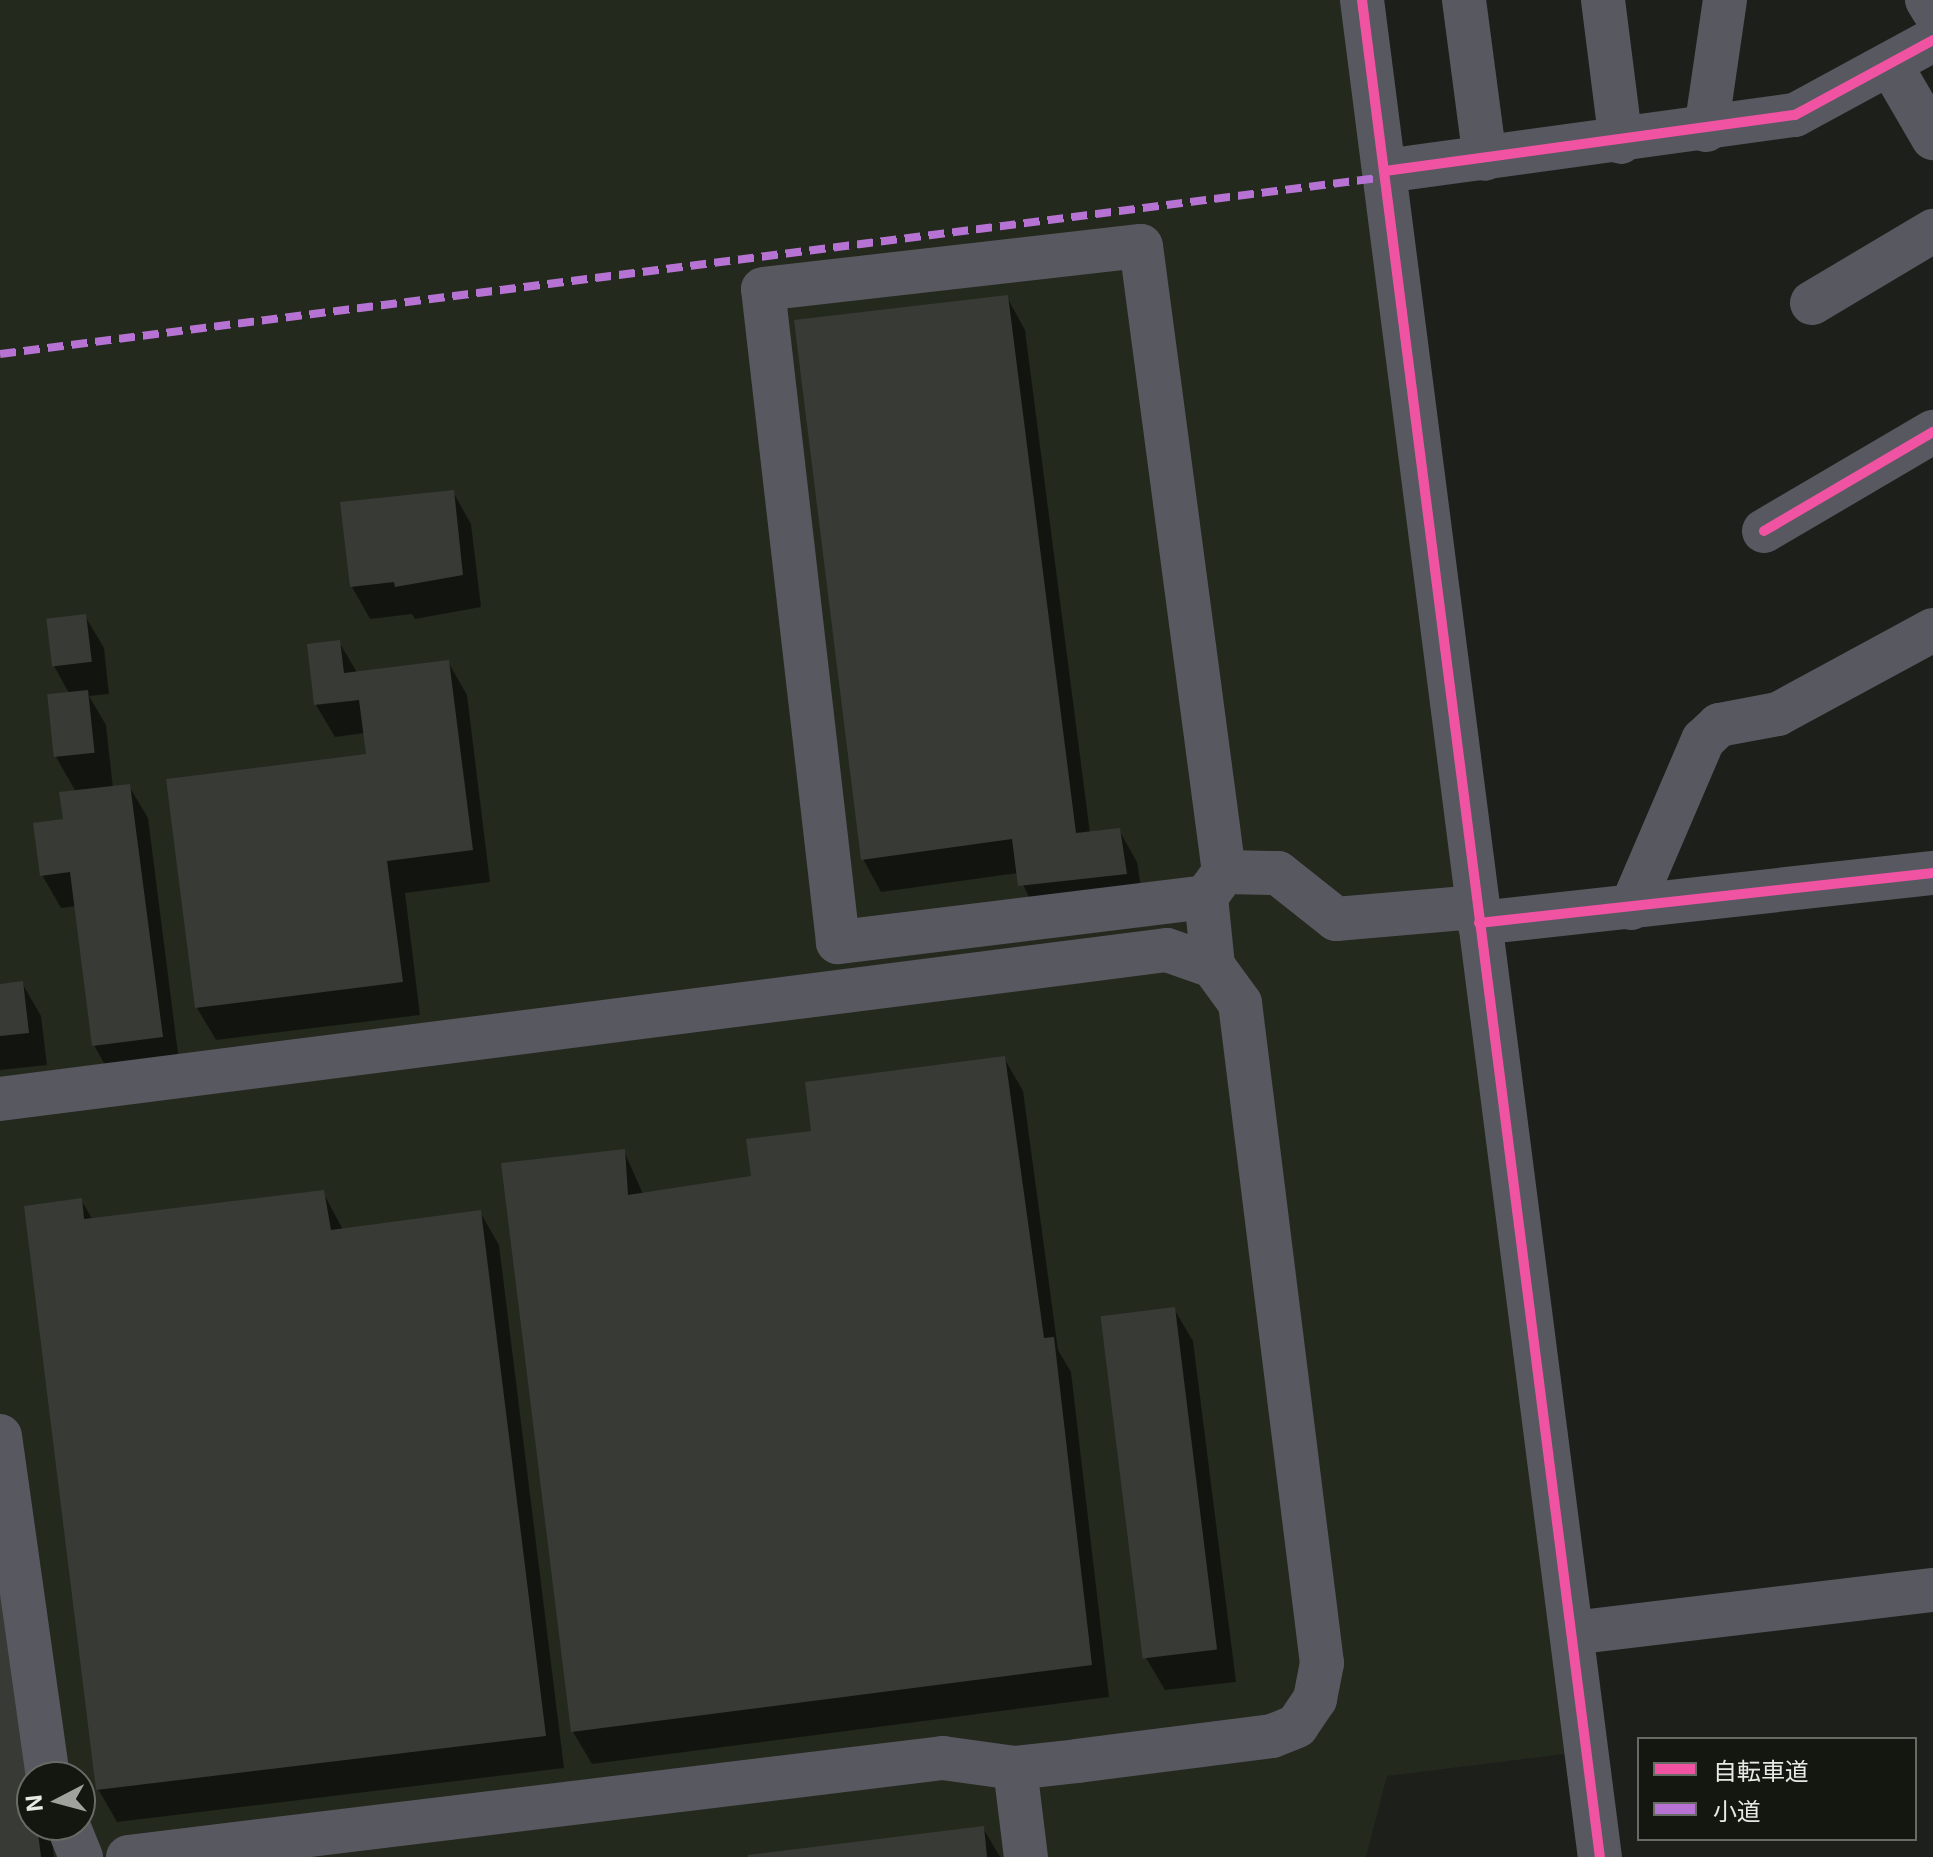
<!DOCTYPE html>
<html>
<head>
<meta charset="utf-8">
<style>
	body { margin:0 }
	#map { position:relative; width:1933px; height:1857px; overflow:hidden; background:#1d1f1a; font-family:Inter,"Noto Sans JP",sans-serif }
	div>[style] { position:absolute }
	.built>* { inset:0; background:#23291d }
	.shadow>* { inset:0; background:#0007 }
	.building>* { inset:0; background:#383a36; transform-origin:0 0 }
	.minor>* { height:44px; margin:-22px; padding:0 22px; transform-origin:22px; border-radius:22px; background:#585861 }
	.quiet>* { height:8px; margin-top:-4px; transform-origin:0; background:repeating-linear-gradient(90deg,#b673d3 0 16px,transparent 0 24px) }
	.cycleway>* { height:10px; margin:-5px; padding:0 5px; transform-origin:5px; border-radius:5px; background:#f153a3 }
	span { translate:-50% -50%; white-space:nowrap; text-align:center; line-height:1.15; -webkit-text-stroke:8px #141710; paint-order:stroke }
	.legend { position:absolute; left:1637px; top:1737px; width:280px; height:104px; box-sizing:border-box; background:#141710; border:2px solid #686b65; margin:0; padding:10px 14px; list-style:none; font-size:24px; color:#e7e9e4 }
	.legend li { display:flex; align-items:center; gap:16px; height:40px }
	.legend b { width:40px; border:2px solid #686b65 }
	.north { position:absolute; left:16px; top:1761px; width:80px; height:80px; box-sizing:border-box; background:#141710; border:2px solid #686b65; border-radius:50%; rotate:264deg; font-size:22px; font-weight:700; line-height:32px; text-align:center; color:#e7e9e4 }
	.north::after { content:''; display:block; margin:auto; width:28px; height:36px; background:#a0a29d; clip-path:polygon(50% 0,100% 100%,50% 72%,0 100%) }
</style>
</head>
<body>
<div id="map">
	<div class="built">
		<div style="clip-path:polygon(evenodd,0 0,1345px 0,1571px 1753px,1387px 1776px,1366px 1857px,0 1857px,0 0,32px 1777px,80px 1777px,80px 1825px,32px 1825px,32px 1777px)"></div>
	</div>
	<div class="shadow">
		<div style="clip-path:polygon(1007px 297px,1025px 330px,1090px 833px,1119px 830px,1137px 862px,1144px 906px,1038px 918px,1018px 873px,881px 892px,863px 859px)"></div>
		<div style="clip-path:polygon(453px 492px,471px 524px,481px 607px,415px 619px,412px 614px,370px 619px,352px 587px)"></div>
		<div style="clip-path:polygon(85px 616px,104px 648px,109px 694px,89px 696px,106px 725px,113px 788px,129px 786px,148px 818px,180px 1069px,112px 1078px,94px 1045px,76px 906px,61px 908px,42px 875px,76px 792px,56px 757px,70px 695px,54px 666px)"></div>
		<div style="clip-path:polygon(339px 642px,358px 674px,448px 662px,467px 695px,490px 882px,405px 893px,420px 1015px,216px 1040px,197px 1008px,169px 780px,368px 756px,365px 733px,335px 737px,316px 705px,309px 645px)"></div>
		<div style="clip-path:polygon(22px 983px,41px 1016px,47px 1065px,0 1070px,0 986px)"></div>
		<div style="clip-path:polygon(1004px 1058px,1023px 1091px,1058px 1350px,1071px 1372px,1109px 1697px,592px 1764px,573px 1732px,624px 1151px,643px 1194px,753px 1178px,813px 1133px)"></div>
		<div style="clip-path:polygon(323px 1192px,343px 1230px,480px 1212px,499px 1245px,564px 1768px,117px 1822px,98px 1789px,81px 1200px,93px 1220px)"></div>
		<div style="clip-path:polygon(1174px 1309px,1193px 1341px,1236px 1682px,1165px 1690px,1146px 1658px)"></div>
		<div style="clip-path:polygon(32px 1777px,32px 1825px,50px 1825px,54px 1857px,0 1857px)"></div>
		<div style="clip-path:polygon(983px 1828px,1000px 1857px,749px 1857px)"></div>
	</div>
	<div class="building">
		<div style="clip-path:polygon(1008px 295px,1076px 833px,1120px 828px,1127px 874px,1018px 886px,1012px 839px,861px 860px,794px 320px)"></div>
		<div style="clip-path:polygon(454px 490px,463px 575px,395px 587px,394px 582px,350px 587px,340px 502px)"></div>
		<div style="left:86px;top:614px;width:48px;height:40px;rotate:83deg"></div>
		<div style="clip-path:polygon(340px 640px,344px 673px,449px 660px,473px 850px,387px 861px,403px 982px,195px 1008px,166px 779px,366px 754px,359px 700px,314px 705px,307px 644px)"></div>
		<div style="left:88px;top:690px;width:63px;height:41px;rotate:84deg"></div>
		<div style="clip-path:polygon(130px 784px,163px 1037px,92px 1046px,70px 872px,40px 876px,33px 823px,63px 819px,59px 792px)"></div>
		<div style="clip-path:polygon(23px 981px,29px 1033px,0 1036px,0 984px)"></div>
		<div style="clip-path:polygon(1005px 1056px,1044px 1338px,1054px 1337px,1092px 1665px,571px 1732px,501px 1163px,625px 1149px,628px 1195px,751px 1176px,746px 1139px,811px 1131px,805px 1082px)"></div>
		<div style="clip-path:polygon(324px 1190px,331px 1230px,481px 1210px,546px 1736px,96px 1790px,24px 1206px,82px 1198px,84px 1219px)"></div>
		<div style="left:1175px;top:1307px;width:345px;height:75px;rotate:83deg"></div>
		<div style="clip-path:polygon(0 1541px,32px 1786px,32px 1825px,37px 1825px,41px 1857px,0 1857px)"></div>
		<div style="clip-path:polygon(984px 1826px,987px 1857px,748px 1857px,748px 1855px)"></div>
	</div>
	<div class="minor">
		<div style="left:1362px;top:0;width:1872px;rotate:82.7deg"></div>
		<div style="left:1464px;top:0;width:160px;rotate:82.5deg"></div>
		<div style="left:1603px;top:0;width:143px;rotate:82.8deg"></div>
		<div style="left:1927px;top:0;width:12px;rotate:59deg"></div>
		<div style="left:1890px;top:64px;width:86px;rotate:59.8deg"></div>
		<div style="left:1706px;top:130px;width:131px;rotate:-81.7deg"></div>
		<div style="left:1385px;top:171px;width:414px;rotate:-7.8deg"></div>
		<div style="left:1795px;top:115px;width:157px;rotate:-28.5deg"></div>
		<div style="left:1812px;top:303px;width:141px;rotate:-30.8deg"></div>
		<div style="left:1764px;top:531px;width:196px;rotate:-30.4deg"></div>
		<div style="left:1224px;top:872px;width:54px;rotate:1.1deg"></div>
		<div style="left:1278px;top:873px;width:74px;rotate:38.4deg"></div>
		<div style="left:1336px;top:919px;width:142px;rotate:-4.9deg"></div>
		<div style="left:1206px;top:897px;width:371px;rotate:173deg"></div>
		<div style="left:838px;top:942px;width:657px;rotate:-96.55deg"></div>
		<div style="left:763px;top:289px;width:380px;rotate:-6.5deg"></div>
		<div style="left:1141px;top:246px;width:631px;rotate:82.45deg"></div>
		<div style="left:1224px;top:872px;width:31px;rotate:126deg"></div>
		<div style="left:1206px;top:897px;width:69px;rotate:84.2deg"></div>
		<div style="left:1631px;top:908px;width:183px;rotate:-66.8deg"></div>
		<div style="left:1703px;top:740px;width:22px;rotate:-43deg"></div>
		<div style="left:1719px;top:725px;width:60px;rotate:-10.6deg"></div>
		<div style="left:1778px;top:714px;width:176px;rotate:-28.5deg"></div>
		<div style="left:1479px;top:923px;width:457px;rotate:-6.3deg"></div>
		<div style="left:0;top:1099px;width:1176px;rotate:-7.28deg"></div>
		<div style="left:1167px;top:950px;width:49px;rotate:19.2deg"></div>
		<div style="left:1213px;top:966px;width:46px;rotate:53.9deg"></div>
		<div style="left:1240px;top:1003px;width:665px;rotate:82.92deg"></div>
		<div style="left:1322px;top:1663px;width:37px;rotate:101deg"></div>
		<div style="left:1315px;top:1699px;width:32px;rotate:124deg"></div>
		<div style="left:1297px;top:1726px;width:27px;rotate:158deg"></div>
		<div style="left:1272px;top:1736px;width:196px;rotate:172.7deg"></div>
		<div style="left:1078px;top:1761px;width:63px;rotate:173.7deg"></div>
		<div style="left:1015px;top:1768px;width:73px;rotate:-172.1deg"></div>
		<div style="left:943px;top:1758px;width:821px;rotate:173.07deg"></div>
		<div style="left:0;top:1436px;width:344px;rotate:82deg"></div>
		<div style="left:1572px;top:1633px;width:364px;rotate:-6.8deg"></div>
		<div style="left:1015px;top:1768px;width:90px;rotate:83deg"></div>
		<div style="left:68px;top:1825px;width:35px;rotate:68deg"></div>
	</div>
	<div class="quiet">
		<div style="left:0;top:354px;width:1397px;rotate:-7.28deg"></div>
	</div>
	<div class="cycleway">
		<div style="left:1362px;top:0;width:1872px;rotate:82.7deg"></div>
		<div style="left:1385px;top:171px;width:414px;rotate:-7.8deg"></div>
		<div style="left:1795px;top:115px;width:157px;rotate:-28.5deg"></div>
		<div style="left:1764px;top:531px;width:196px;rotate:-30.4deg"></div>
		<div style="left:1479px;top:923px;width:457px;rotate:-6.3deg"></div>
	</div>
	<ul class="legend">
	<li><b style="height:10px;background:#f153a3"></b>自転車道</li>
	<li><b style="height:10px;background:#b673d3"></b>小道</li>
	</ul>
	<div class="north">N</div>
</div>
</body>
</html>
